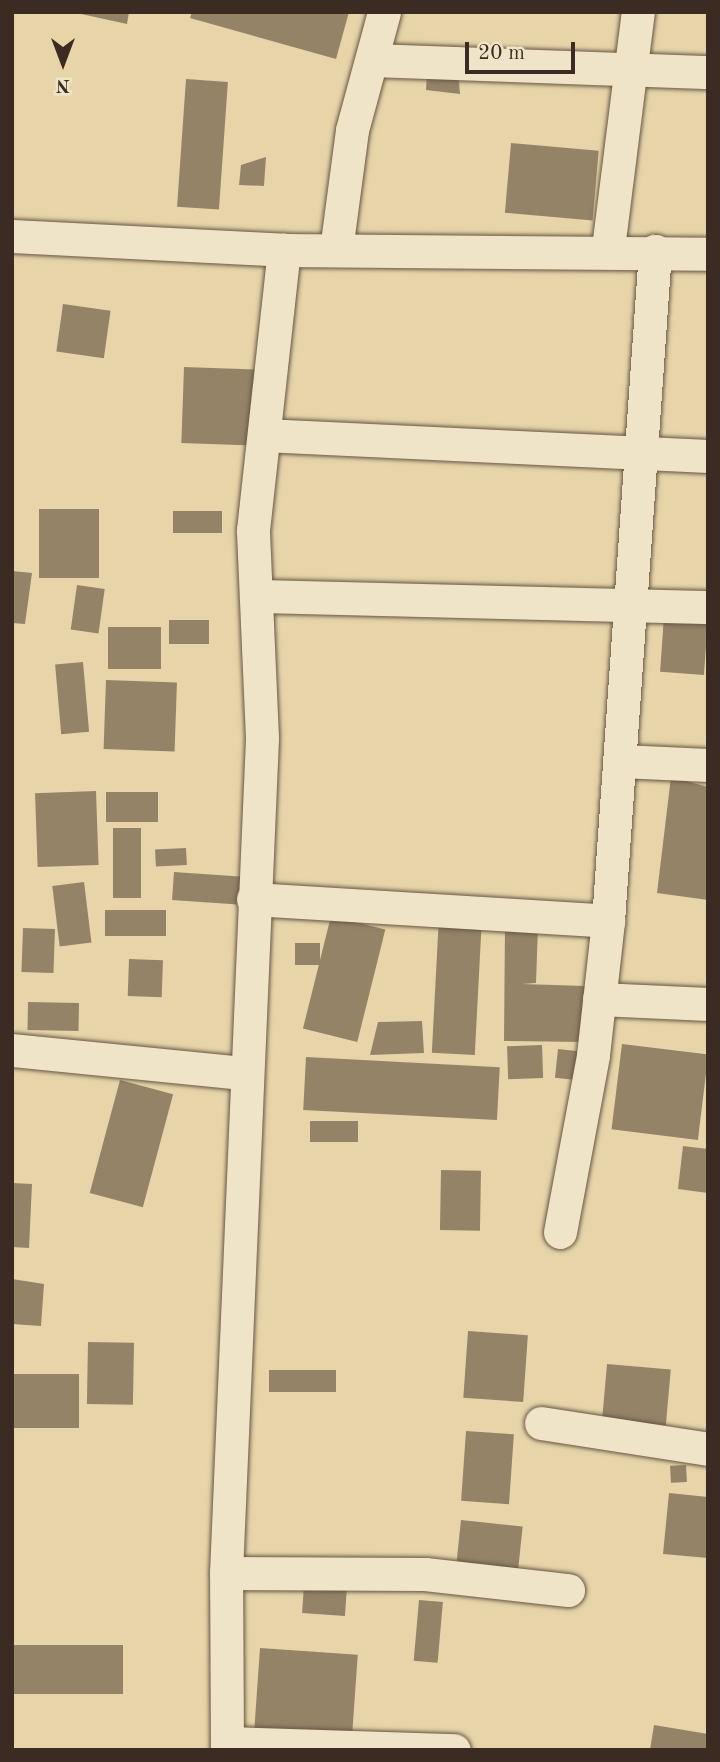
<!DOCTYPE html>
<html>
<head>
<meta charset="utf-8">
<style>
	body { margin:0 }
	#map { position:relative; width:720px; height:1762px; overflow:hidden; background:#e7d5a9; font-family:"Old Standard TT",serif }
	div>[style] { position:absolute }
	.building>* { inset:0; background:#958368; transform-origin:0 0 }
	.roads { filter:drop-shadow(0 0 2px #675644) drop-shadow(0 0 2px #675644) }
	.minor>* { height:33px; margin:-16.5px; padding:0 16.5px; transform-origin:16.5px; border-radius:16.5px; background:#efe4c7 }
	span { translate:-50% -50%; white-space:nowrap; text-align:center; line-height:1.15; -webkit-text-stroke:7px #efe4c7; paint-order:stroke }
	.frame { position:absolute; inset:0; border:14px solid #3c2b22; pointer-events:none }
	.north { position:absolute; left:28px; top:28px; width:70px; height:70px; -webkit-text-stroke:5px #efe4c7; paint-order:stroke; rotate:180deg; font-size:19px; font-weight:700; line-height:28px; text-align:center; color:#3c2b22 }
	.north::after { content:''; display:block; margin:auto; width:24px; height:32px; background:#3c2b22; clip-path:polygon(50% 0,100% 100%,50% 72%,0 100%) }
	.scale { position:absolute; left:465px; top:42px; width:110px; height:32px; box-sizing:border-box; border:4px solid #3c2b22; border-top:0; padding-left:9px; font-size:21px; line-height:24px; white-space:nowrap; color:#3c2b22; -webkit-text-stroke:5px #efe4c7; paint-order:stroke }
</style>
</head>
<body>
<div id="map">
	<div class="building">
		<div style="clip-path:polygon(72px 12px,129px 12px,127px 24px)"></div>
		<div style="clip-path:polygon(192px 12px,349px 12px,336px 59px,190px 18px)"></div>
		<div style="clip-path:polygon(458px 67px,460px 94px,426px 90px,427px 73px)"></div>
		<div style="left:186px;top:79px;width:42px;height:128px;rotate:4deg"></div>
		<div style="left:511px;top:143px;width:88px;height:70px;rotate:5deg"></div>
		<div style="clip-path:polygon(266px 157px,264px 186px,239px 185px,241px 165px)"></div>
		<div style="left:63px;top:304px;width:48px;height:48px;rotate:8deg"></div>
		<div style="left:184px;top:367px;width:71px;height:76px;rotate:2deg"></div>
		<div style="left:39px;top:509px;width:60px;height:69px"></div>
		<div style="left:173px;top:511px;width:49px;height:22px"></div>
		<div style="clip-path:polygon(12px 571px,32px 573px,25px 624px,12px 623px)"></div>
		<div style="left:77px;top:585px;width:28px;height:45px;rotate:8deg"></div>
		<div style="left:664px;top:616px;width:44px;height:56px;rotate:4deg"></div>
		<div style="left:169px;top:620px;width:40px;height:24px"></div>
		<div style="left:108px;top:627px;width:53px;height:42px"></div>
		<div style="left:83px;top:662px;width:70px;height:28px;rotate:85deg"></div>
		<div style="left:106px;top:680px;width:71px;height:69px;rotate:2deg"></div>
		<div style="clip-path:polygon(671px 777px,708px 787px,708px 900px,657px 893px)"></div>
		<div style="left:96px;top:791px;width:74px;height:61px;rotate:88deg"></div>
		<div style="left:106px;top:792px;width:52px;height:30px"></div>
		<div style="left:113px;top:828px;width:28px;height:70px"></div>
		<div style="left:186px;top:848px;width:17px;height:31px;rotate:87deg"></div>
		<div style="left:174px;top:872px;width:73px;height:28px;rotate:4deg"></div>
		<div style="left:84px;top:882px;width:61px;height:32px;rotate:83deg"></div>
		<div style="left:105px;top:910px;width:61px;height:26px"></div>
		<div style="left:331px;top:916px;width:56px;height:116px;rotate:14deg"></div>
		<div style="left:439px;top:916px;width:43px;height:137px;rotate:3deg"></div>
		<div style="clip-path:polygon(505px 924px,538px 926px,536px 983px,522px 984px,585px 986px,584px 1042px,504px 1041px)"></div>
		<div style="left:23px;top:928px;width:32px;height:44px;rotate:2deg"></div>
		<div style="left:295px;top:943px;width:25px;height:22px"></div>
		<div style="left:129px;top:959px;width:34px;height:37px;rotate:2deg"></div>
		<div style="left:28px;top:1002px;width:51px;height:28px;rotate:1deg"></div>
		<div style="clip-path:polygon(422px 1021px,424px 1053px,370px 1055px,378px 1022px)"></div>
		<div style="left:622px;top:1044px;width:87px;height:86px;rotate:7deg"></div>
		<div style="left:542px;top:1045px;width:33px;height:35px;rotate:88deg"></div>
		<div style="left:558px;top:1049px;width:28px;height:29px;rotate:6deg"></div>
		<div style="left:306px;top:1057px;width:194px;height:53px;rotate:3deg"></div>
		<div style="left:120px;top:1080px;width:55px;height:117px;rotate:15deg"></div>
		<div style="left:358px;top:1121px;width:21px;height:48px;rotate:90deg"></div>
		<div style="clip-path:polygon(683px 1146px,708px 1149px,708px 1193px,678px 1189px)"></div>
		<div style="left:441px;top:1170px;width:40px;height:60px;rotate:1deg"></div>
		<div style="clip-path:polygon(12px 1183px,32px 1184px,29px 1248px,12px 1247px)"></div>
		<div style="clip-path:polygon(12px 1279px,44px 1284px,41px 1326px,12px 1324px)"></div>
		<div style="left:468px;top:1331px;width:60px;height:67px;rotate:4deg"></div>
		<div style="left:88px;top:1342px;width:46px;height:62px;rotate:1deg"></div>
		<div style="left:607px;top:1364px;width:64px;height:56px;rotate:5deg"></div>
		<div style="left:269px;top:1370px;width:67px;height:22px"></div>
		<div style="left:12px;top:1374px;width:67px;height:54px"></div>
		<div style="left:466px;top:1431px;width:48px;height:70px;rotate:4deg"></div>
		<div style="left:686px;top:1465px;width:17px;height:16px;rotate:87deg"></div>
		<div style="clip-path:polygon(669px 1493px,708px 1497px,708px 1558px,663px 1554px)"></div>
		<div style="left:461px;top:1520px;width:62px;height:53px;rotate:6deg"></div>
		<div style="left:304px;top:1585px;width:43px;height:28px;rotate:4deg"></div>
		<div style="left:419px;top:1600px;width:24px;height:61px;rotate:5deg"></div>
		<div style="left:123px;top:1645px;width:49px;height:111px;rotate:90deg"></div>
		<div style="left:260px;top:1648px;width:98px;height:89px;rotate:4deg"></div>
		<div style="clip-path:polygon(654px 1725px,708px 1734px,708px 1750px,650px 1750px)"></div>
	</div>
	<div class="roads">
		<div class="minor">
			<div style="left:375px;top:60px;width:333px;rotate:2.1deg"></div>
			<div style="left:12px;top:236px;width:272px;rotate:2.9deg"></div>
			<div style="left:284px;top:250px;width:424px;rotate:0.5deg"></div>
			<div style="left:608px;top:248px;width:238px;rotate:-82.8deg"></div>
			<div style="left:336px;top:250px;width:121px;rotate:-82.4deg"></div>
			<div style="left:352px;top:130px;width:122px;rotate:-74.8deg"></div>
			<div style="left:264px;top:435px;width:444px;rotate:2.7deg"></div>
			<div style="left:256px;top:596px;width:452px;rotate:1.4deg"></div>
			<div style="left:621px;top:761px;width:87px;rotate:2.6deg"></div>
			<div style="left:253px;top:899px;width:356px;rotate:3.5deg"></div>
			<div style="left:599px;top:999px;width:109px;rotate:2.6deg"></div>
			<div style="left:12px;top:1050px;width:233px;rotate:5.7deg"></div>
			<div style="left:560px;top:1232px;width:180px;rotate:-79.4deg"></div>
			<div style="left:593px;top:1055px;width:135px;rotate:-83.6deg"></div>
			<div style="left:608px;top:921px;width:672px;rotate:-85.99deg"></div>
			<div style="left:541px;top:1423px;width:169px;rotate:8.8deg"></div>
			<div style="left:226px;top:1573px;width:199px;rotate:0.3deg"></div>
			<div style="left:425px;top:1574px;width:144px;rotate:6.4deg"></div>
			<div style="left:227px;top:1743px;width:227px;rotate:1.8deg"></div>
			<div style="left:227px;top:1750px;width:177px;rotate:-90.3deg"></div>
			<div style="left:226px;top:1573px;width:836px;rotate:-87.53deg"></div>
			<div style="left:262px;top:738px;width:208px;rotate:-92.5deg"></div>
			<div style="left:253px;top:530px;width:282px;rotate:-83.7deg"></div>
		</div>
	</div>
	<div class="frame"></div>
	<div class="north">N</div>
	<div class="scale">20 m</div>
</div>
</body>
</html>
